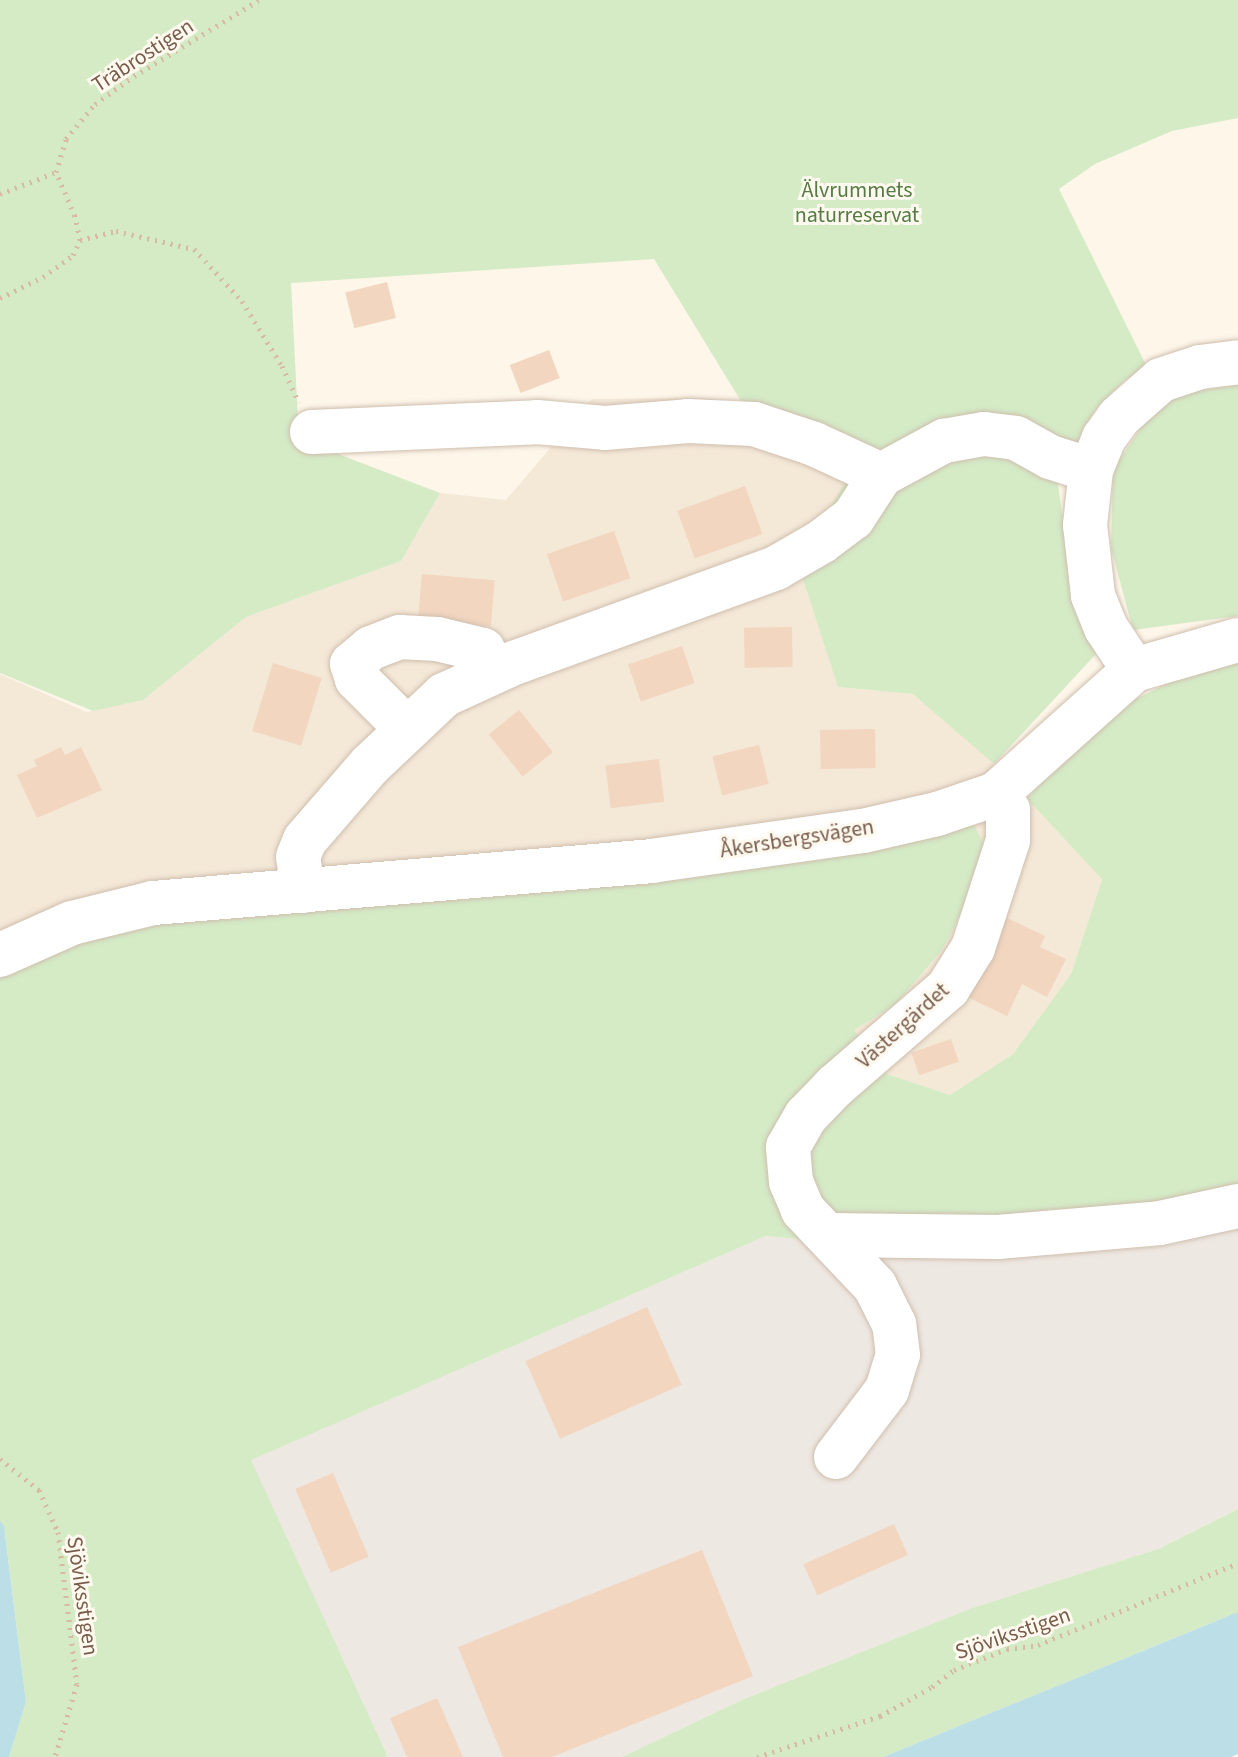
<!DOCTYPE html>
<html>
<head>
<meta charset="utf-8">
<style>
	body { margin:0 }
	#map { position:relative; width:1238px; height:1757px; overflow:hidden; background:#fdf6e9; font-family:"Source Sans 3",sans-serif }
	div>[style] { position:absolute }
	.residential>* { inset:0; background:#f4e8d7 }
	.industrial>* { inset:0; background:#eee8e2 }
	.green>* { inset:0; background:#d4ebc6 }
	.water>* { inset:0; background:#bcdfe7 }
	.building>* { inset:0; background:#f2d6c0; transform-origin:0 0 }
	.path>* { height:5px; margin-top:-2.5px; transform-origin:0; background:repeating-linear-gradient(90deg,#d8b9a2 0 2px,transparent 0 8px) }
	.roads { filter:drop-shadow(0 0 2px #cfbeae) drop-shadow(0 0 2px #cfbeae) }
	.minor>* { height:44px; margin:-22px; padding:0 22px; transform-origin:22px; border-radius:22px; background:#fff }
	span { translate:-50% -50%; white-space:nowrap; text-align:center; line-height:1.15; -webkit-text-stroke:6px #fff9ef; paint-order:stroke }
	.street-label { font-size:22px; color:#785d4c }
	.park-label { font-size:22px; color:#537d43 }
</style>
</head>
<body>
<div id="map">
	<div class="residential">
		<div style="clip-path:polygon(704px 398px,773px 410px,860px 458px,838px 687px,913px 694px,979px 749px,1102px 878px,1071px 974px,1013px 1054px,950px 1095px,887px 1074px,853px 1030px,896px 1004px,942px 950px,991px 859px,971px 818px,886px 849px,73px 943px,0 978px,0 674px,86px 712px,143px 700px,246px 617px,401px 561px,440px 493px,506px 500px,592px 399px)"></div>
	</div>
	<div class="industrial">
		<div style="clip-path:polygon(1238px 1216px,1238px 1509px,1158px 1549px,972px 1608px,744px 1699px,622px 1757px,388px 1757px,250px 1460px,766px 1236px,901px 1249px)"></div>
	</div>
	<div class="green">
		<div style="clip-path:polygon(0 0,1238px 0,1238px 118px,1172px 131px,1095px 164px,1059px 189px,1148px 369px,1125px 380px,1095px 410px,1058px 485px,1073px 590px,1096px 654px,994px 764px,913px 694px,838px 687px,803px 579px,833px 502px,860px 458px,747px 411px,654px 259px,291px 283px,299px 439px,440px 493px,401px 561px,246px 617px,143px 700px,93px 711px,0 673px)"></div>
		<div style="clip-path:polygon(1238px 384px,1238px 616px,1133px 630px,1111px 548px,1113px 469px,1162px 397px)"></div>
		<div style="clip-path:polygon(1238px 659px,1238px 1216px,901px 1249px,766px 1236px,251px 1460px,388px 1757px,9px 1757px,26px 1702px,5px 1533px,0 1527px,0 978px,73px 943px,153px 919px,886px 849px,971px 818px,991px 859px,942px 950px,896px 1004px,854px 1030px,887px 1074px,950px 1095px,1013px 1054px,1071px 974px,1102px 879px,1027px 799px,1061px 758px,1126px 704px,1202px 666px)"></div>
		<div style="clip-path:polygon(1238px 1509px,1238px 1612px,883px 1757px,622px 1757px,744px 1699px,972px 1608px,1158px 1549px)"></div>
	</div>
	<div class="water">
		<div style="clip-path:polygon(0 1521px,4px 1526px,26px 1702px,9px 1757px,0 1757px)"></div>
		<div style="clip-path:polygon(1238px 1612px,1238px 1754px,1231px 1757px,883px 1757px)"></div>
	</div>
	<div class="building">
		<div style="left:387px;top:282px;width:37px;height:43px;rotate:76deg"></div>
		<div style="left:549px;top:350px;width:30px;height:42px;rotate:69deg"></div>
		<div style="left:745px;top:486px;width:51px;height:72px;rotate:70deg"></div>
		<div style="left:614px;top:531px;width:50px;height:71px;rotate:71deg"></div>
		<div style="left:422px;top:574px;width:73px;height:46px;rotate:5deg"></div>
		<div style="left:792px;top:627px;width:40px;height:48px;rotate:89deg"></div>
		<div style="left:682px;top:646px;width:39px;height:57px;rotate:71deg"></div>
		<div style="left:273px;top:663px;width:51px;height:71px;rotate:17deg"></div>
		<div style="left:519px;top:710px;width:54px;height:39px;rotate:51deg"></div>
		<div style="left:875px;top:729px;width:39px;height:55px;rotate:89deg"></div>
		<div style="left:759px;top:745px;width:40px;height:48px;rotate:76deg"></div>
		<div style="clip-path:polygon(61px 747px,65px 755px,81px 747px,102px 790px,37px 818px,17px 775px,37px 766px,34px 760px)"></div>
		<div style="left:659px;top:759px;width:43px;height:54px;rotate:83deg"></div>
		<div style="clip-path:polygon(1003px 916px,1045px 936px,1040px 947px,1066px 959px,1047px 997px,1022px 984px,1007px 1016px,965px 996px)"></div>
		<div style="left:951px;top:1039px;width:24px;height:42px;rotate:71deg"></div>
		<div style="left:647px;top:1307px;width:85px;height:133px;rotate:66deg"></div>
		<div style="left:333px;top:1473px;width:91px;height:41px;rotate:67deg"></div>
		<div style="left:894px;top:1524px;width:34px;height:99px;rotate:66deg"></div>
		<div style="clip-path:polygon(702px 1550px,753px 1676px,552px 1757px,503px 1757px,458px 1647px)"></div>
		<div style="clip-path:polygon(437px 1698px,463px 1757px,407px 1757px,390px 1718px)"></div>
	</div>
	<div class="path">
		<div style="left:0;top:194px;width:60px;rotate:-21.4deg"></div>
		<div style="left:80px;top:240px;width:37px;rotate:-14deg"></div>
		<div style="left:116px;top:231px;width:80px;rotate:13deg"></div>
		<div style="left:194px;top:249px;width:71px;rotate:47.3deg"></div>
		<div style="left:242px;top:301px;width:76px;rotate:58.4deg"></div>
		<div style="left:282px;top:366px;width:40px;rotate:65deg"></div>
		<div style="left:0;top:298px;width:48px;rotate:-26deg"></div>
		<div style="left:43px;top:277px;width:37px;rotate:-36deg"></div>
		<div style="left:73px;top:255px;width:17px;rotate:-65deg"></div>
		<div style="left:80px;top:240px;width:25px;rotate:-102deg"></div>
		<div style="left:75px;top:216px;width:48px;rotate:-113.4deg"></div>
		<div style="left:56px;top:172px;width:34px;rotate:-73deg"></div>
		<div style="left:66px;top:139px;width:45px;rotate:-50.4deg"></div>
		<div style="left:95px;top:104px;width:48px;rotate:-35.7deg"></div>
		<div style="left:134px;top:76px;width:146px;rotate:-31.3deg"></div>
		<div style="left:0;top:1459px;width:50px;rotate:38.5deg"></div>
		<div style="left:39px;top:1490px;width:46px;rotate:65.7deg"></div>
		<div style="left:58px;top:1532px;width:153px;rotate:82.9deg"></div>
		<div style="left:77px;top:1684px;width:76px;rotate:106.8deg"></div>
		<div style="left:757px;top:1757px;width:130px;rotate:-18.4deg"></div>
		<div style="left:880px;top:1716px;width:60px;rotate:-29.1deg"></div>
		<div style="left:932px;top:1687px;width:28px;rotate:-38deg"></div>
		<div style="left:954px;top:1670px;width:57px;rotate:-21.6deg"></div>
		<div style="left:1007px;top:1649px;width:31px;rotate:-7deg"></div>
		<div style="left:1038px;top:1645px;width:216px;rotate:-22.3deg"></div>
	</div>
	<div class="roads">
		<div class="minor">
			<div style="left:312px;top:432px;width:225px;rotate:-2.5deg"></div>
			<div style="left:537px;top:422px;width:68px;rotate:5deg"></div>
			<div style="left:605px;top:428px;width:83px;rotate:-4.8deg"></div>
			<div style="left:688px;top:421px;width:66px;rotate:2.6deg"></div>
			<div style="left:754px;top:424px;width:63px;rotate:18.4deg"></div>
			<div style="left:814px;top:444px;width:74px;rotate:24.8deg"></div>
			<div style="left:881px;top:475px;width:72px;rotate:-28.4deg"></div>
			<div style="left:944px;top:441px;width:41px;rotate:-9.9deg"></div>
			<div style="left:984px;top:434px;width:32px;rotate:7deg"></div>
			<div style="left:1016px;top:438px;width:39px;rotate:29deg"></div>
			<div style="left:1050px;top:457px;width:43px;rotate:17.6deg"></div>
			<div style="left:1134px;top:670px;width:50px;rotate:-123.7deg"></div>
			<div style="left:1106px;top:628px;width:35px;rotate:-112deg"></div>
			<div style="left:1093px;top:595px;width:70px;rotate:-96.5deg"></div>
			<div style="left:1085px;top:525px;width:55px;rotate:-83.8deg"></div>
			<div style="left:1091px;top:470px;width:35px;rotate:-68deg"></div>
			<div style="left:1104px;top:438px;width:26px;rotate:-54deg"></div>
			<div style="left:1119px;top:417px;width:56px;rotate:-41.4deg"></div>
			<div style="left:1161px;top:380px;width:41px;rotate:-18.4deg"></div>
			<div style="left:1200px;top:367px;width:38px;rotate:-7deg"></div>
			<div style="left:407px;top:729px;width:71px;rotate:-135deg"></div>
			<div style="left:357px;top:679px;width:16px;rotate:-108deg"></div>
			<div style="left:352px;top:664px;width:25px;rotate:-40deg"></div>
			<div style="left:371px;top:648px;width:31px;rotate:-21deg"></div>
			<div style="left:400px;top:637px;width:37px;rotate:3deg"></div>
			<div style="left:437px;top:639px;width:47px;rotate:13.4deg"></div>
			<div style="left:483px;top:650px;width:24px;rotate:66deg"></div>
			<div style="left:303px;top:891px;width:34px;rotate:-98deg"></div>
			<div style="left:298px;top:857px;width:18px;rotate:-68deg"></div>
			<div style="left:305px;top:840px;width:99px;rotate:-49.1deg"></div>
			<div style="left:370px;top:765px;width:102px;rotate:-43.4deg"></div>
			<div style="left:444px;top:695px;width:77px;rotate:-24.6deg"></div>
			<div style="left:514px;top:663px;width:279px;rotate:-19.9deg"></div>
			<div style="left:776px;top:568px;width:52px;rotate:-30deg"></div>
			<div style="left:821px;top:542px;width:40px;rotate:-37deg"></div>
			<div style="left:853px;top:518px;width:51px;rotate:-56.9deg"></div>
			<div style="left:0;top:955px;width:79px;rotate:-24deg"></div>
			<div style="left:72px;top:923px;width:83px;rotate:-13.9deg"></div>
			<div style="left:153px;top:903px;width:500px;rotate:-4.8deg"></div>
			<div style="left:651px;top:861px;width:214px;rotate:-8.1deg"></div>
			<div style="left:863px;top:831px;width:76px;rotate:-12.9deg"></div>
			<div style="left:937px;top:814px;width:62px;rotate:-18.7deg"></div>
			<div style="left:996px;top:794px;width:186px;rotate:-41.9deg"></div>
			<div style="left:1134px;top:670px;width:108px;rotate:-16.1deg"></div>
			<div style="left:827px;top:1235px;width:171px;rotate:0.7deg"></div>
			<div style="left:998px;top:1237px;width:163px;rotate:-4.9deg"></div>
			<div style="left:1160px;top:1223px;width:80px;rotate:-12.3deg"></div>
			<div style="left:836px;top:1457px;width:84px;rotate:-52.7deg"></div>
			<div style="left:887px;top:1390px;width:37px;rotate:-73deg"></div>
			<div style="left:898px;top:1355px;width:31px;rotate:-97deg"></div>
			<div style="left:894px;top:1324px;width:42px;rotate:-116.6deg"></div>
			<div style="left:875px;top:1286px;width:105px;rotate:-133.5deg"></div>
			<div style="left:803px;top:1210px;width:30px;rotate:-113deg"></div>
			<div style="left:791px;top:1182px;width:35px;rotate:-95deg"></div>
			<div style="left:788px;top:1147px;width:36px;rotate:-60deg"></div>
			<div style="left:806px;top:1116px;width:42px;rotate:-46deg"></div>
			<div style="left:835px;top:1086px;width:150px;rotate:-40.9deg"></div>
			<div style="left:948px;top:988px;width:47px;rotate:-58deg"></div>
			<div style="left:973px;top:948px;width:114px;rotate:-72deg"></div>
			<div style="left:1008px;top:840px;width:30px;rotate:-90deg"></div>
			<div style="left:1008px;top:810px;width:20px;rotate:-127deg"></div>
		</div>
	</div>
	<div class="street-label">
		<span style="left:143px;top:56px;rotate:-33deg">Träbrostigen</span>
		<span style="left:797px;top:839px;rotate:-9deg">Åkersbergsvägen</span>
		<span style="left:903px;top:1026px;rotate:-42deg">Västergärdet</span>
		<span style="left:82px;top:1596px;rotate:82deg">Sjöviksstigen</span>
		<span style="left:1013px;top:1634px;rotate:-19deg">Sjöviksstigen</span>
	</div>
	<div class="park-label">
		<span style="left:857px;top:203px">Älvrummets<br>naturreservat</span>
	</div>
</div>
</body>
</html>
